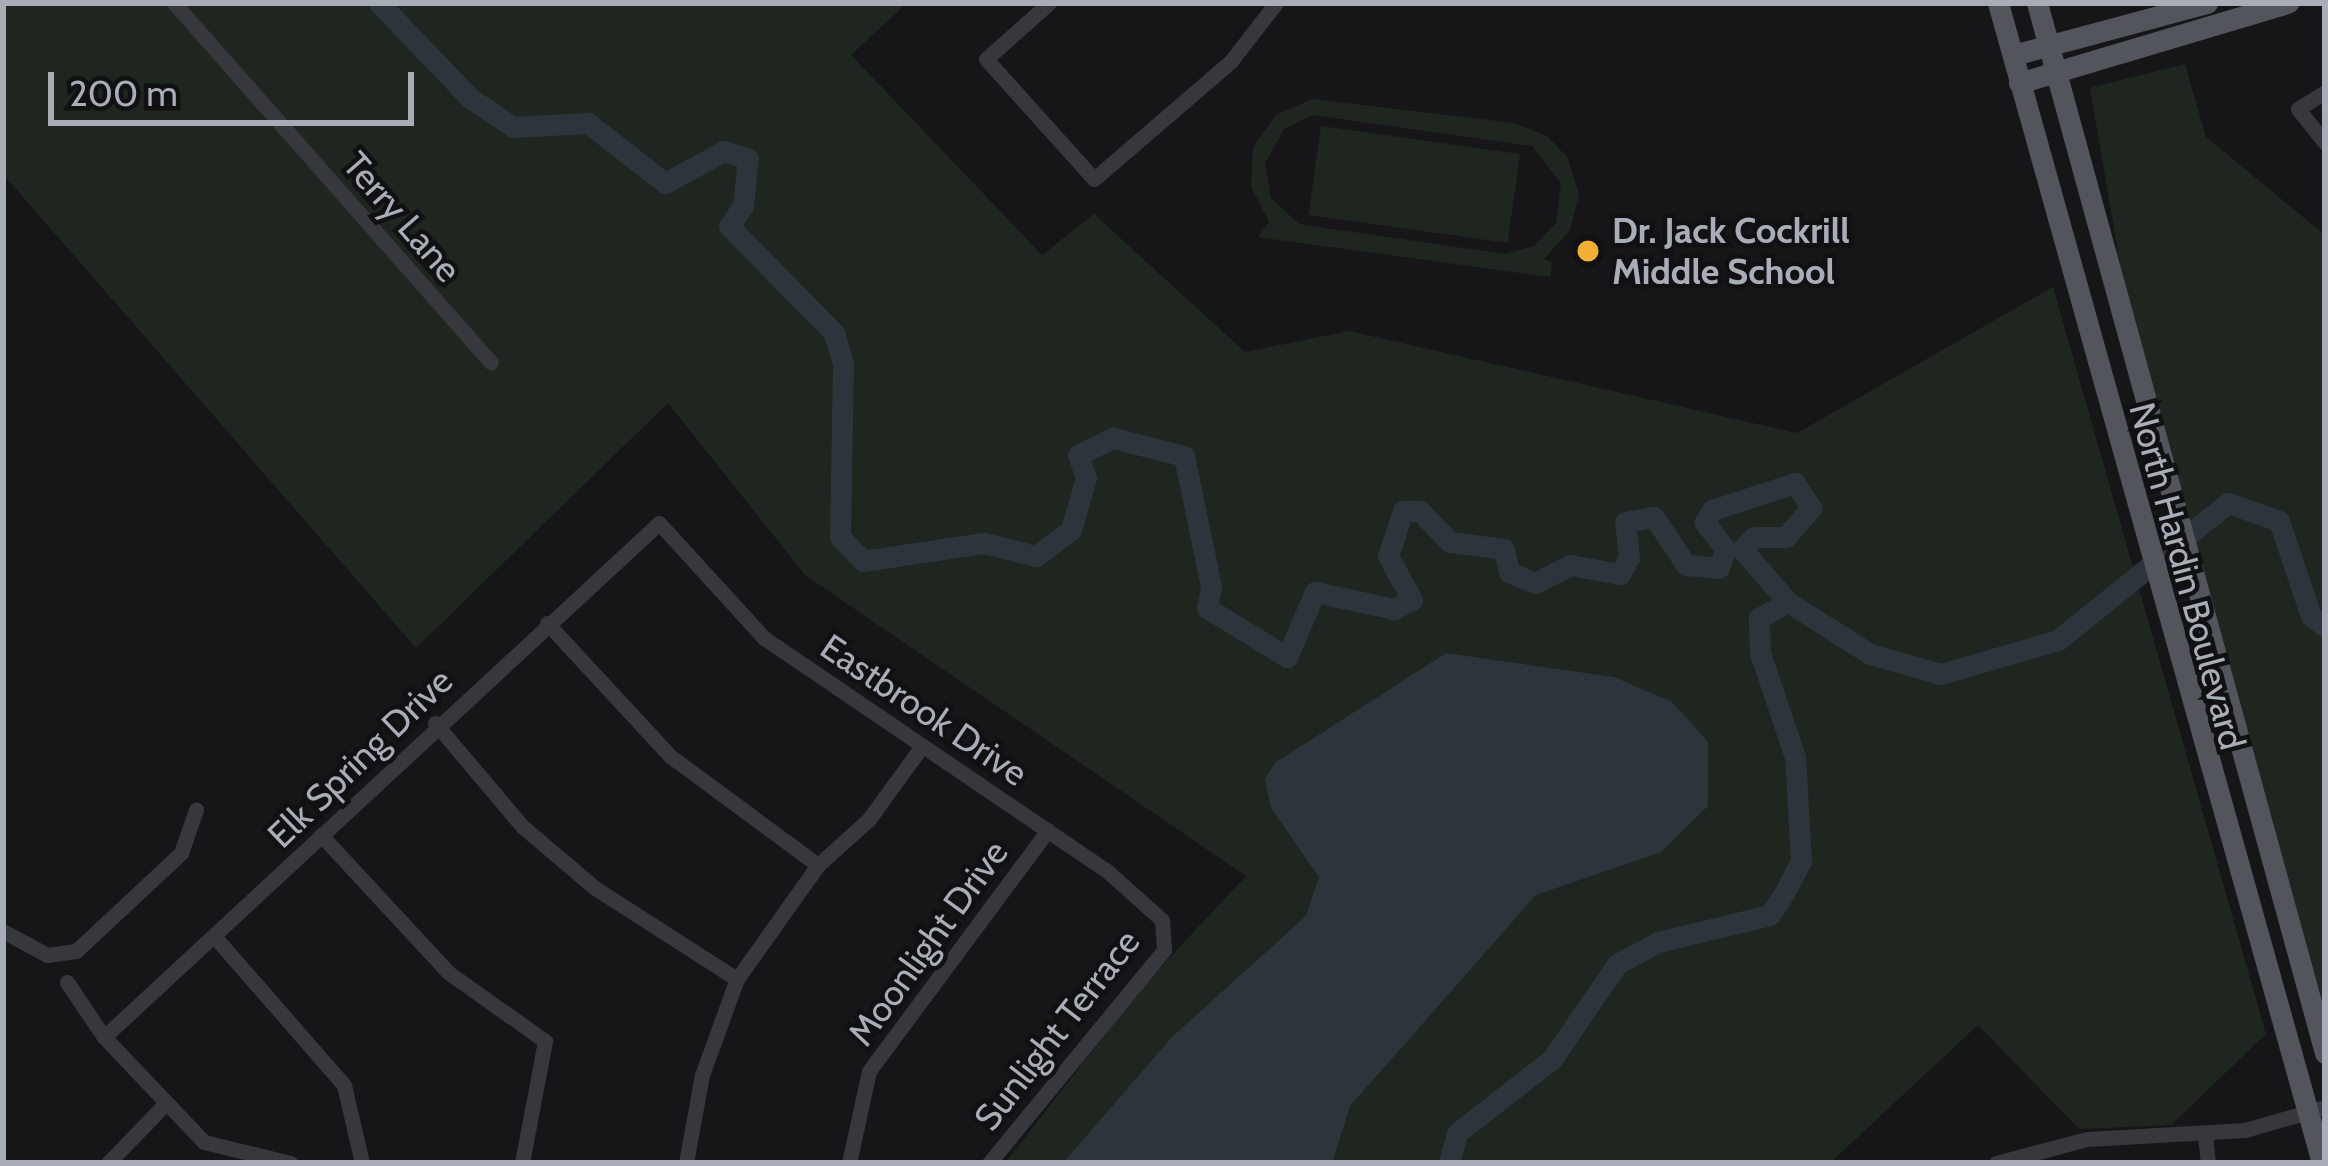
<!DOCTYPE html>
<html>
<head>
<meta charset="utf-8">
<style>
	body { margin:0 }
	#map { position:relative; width:2328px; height:1166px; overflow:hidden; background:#161618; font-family:Cabin,sans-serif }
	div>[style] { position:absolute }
	.green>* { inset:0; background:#1e261f; transform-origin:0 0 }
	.water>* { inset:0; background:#2c353c }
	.river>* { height:21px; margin:-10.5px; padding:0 10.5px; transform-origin:10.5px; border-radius:10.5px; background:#2c353c }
	.minor>* { height:15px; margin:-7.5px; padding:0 7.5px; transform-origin:7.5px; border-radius:7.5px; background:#37383d }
	.major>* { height:21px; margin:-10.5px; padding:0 10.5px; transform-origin:10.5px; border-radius:10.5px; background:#53555c }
	.dots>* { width:33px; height:33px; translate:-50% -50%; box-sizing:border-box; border:6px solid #111113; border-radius:50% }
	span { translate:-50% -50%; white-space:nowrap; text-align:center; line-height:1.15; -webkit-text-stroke:9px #111113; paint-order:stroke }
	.street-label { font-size:36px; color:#a8adb8 }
	.poi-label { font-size:36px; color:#a8adb8; font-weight:700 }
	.left { translate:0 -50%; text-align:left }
	.frame { position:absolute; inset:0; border:6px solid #a8adb8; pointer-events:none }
	.scale { position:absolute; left:48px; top:72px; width:366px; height:54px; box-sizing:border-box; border:6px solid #a8adb8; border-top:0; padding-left:15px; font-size:36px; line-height:42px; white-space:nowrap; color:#a8adb8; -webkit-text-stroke:9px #111113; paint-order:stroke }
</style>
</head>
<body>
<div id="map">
	<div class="green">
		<div style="clip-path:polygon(3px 3px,907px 3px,851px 55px,1042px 255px,1094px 214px,1245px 352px,1349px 331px,1797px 433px,2053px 287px,2266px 1034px,2171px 1125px,2079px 1129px,1978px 1025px,1830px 1163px,1005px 1163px,1143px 986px,1246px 876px,805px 575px,668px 403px,416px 648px,3px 174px)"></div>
		<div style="clip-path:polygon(2185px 64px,2206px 137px,2325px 235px,2325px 1011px,2121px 270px,2090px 88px)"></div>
		<div style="clip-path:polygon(evenodd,1312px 99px,1514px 123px,1547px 136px,1568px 158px,1579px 194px,1570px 230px,1544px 259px,1552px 262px,1550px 277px,1258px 237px,1269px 222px,1251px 187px,1253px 147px,1276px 115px,1312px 99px,1312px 115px,1532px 146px,1561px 183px,1556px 223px,1534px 246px,1504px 254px,1299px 224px,1271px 198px,1265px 164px,1284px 129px,1312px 115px)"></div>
		<div style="left:1321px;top:126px;width:201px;height:90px;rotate:8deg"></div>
	</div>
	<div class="water">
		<div style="clip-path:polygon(1446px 653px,1614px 677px,1672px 702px,1708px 742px,1708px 806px,1661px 852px,1536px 895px,1350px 1106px,1332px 1163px,1063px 1163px,1172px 1037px,1306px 916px,1319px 877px,1271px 808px,1265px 779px,1275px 763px)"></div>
	</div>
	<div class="river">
		<div style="left:379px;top:3px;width:132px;rotate:46.2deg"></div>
		<div style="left:470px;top:98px;width:52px;rotate:34deg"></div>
		<div style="left:513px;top:127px;width:75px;rotate:-3.1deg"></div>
		<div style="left:588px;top:123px;width:98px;rotate:37.9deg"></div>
		<div style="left:665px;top:183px;width:67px;rotate:-28.5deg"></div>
		<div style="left:724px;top:151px;width:25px;rotate:18deg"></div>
		<div style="left:748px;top:159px;width:47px;rotate:96.1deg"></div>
		<div style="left:743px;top:206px;width:24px;rotate:125deg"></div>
		<div style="left:729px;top:226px;width:150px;rotate:45.5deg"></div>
		<div style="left:834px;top:333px;width:33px;rotate:74deg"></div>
		<div style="left:843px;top:365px;width:172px;rotate:91deg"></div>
		<div style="left:840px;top:537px;width:33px;rotate:46deg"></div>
		<div style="left:863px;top:561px;width:122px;rotate:-8.5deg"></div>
		<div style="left:984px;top:543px;width:54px;rotate:14deg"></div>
		<div style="left:1036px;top:556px;width:44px;rotate:-36.6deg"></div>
		<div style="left:1071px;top:530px;width:54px;rotate:-73.9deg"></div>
		<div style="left:1086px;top:478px;width:24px;rotate:-109deg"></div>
		<div style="left:1078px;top:455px;width:39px;rotate:-26deg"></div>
		<div style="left:1113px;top:438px;width:73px;rotate:14.2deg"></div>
		<div style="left:1184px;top:456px;width:133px;rotate:78.3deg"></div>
		<div style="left:1211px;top:586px;width:22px;rotate:100deg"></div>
		<div style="left:1207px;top:608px;width:94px;rotate:31.5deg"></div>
		<div style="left:1287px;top:657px;width:71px;rotate:-66.7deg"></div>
		<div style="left:1315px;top:592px;width:81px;rotate:12.1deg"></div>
		<div style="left:1394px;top:609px;width:20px;rotate:-27deg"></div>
		<div style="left:1412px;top:600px;width:50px;rotate:-118.6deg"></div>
		<div style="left:1388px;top:556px;width:47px;rotate:-71.6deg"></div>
		<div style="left:1403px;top:511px;width:17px"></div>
		<div style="left:1420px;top:511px;width:43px;rotate:45.9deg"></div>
		<div style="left:1450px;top:542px;width:54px;rotate:7.4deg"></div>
		<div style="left:1504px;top:549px;width:24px;rotate:78deg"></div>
		<div style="left:1509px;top:572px;width:28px;rotate:23deg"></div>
		<div style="left:1535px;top:583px;width:39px;rotate:-27deg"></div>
		<div style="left:1570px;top:565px;width:51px;rotate:10.2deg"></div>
		<div style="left:1620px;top:574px;width:18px;rotate:-61deg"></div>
		<div style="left:1629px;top:558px;width:36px;rotate:-96deg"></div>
		<div style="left:1625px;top:522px;width:29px;rotate:-10deg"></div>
		<div style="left:1654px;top:517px;width:58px;rotate:56.3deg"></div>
		<div style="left:1686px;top:565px;width:33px;rotate:5deg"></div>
		<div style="left:1719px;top:568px;width:20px;rotate:-72deg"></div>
		<div style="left:1725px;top:549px;width:34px;rotate:-127deg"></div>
		<div style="left:1705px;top:522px;width:14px;rotate:-60deg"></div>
		<div style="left:1712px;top:510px;width:87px;rotate:-18deg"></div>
		<div style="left:1795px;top:483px;width:30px;rotate:57deg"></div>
		<div style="left:1811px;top:508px;width:38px;rotate:131deg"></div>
		<div style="left:1786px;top:537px;width:32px;rotate:180deg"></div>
		<div style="left:1754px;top:537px;width:17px;rotate:135deg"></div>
		<div style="left:1742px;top:549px;width:70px;rotate:49deg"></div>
		<div style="left:1449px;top:1163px;width:31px;rotate:-75deg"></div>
		<div style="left:1457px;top:1133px;width:120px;rotate:-37.9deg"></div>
		<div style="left:1552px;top:1059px;width:115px;rotate:-55.6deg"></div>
		<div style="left:1617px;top:964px;width:47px;rotate:-28.2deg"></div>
		<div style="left:1658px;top:942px;width:115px;rotate:-13.6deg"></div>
		<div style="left:1770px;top:915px;width:27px;rotate:-57deg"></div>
		<div style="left:1785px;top:892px;width:36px;rotate:-63deg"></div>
		<div style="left:1801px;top:860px;width:103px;rotate:-93.3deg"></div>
		<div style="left:1795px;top:757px;width:110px;rotate:-108.6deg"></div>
		<div style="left:1760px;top:653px;width:35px;rotate:-92deg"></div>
		<div style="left:1759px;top:618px;width:33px;rotate:-29deg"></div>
		<div style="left:1788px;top:602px;width:97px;rotate:32.4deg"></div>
		<div style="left:1870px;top:654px;width:74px;rotate:15.7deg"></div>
		<div style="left:1941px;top:674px;width:122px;rotate:-16.2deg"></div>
		<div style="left:2058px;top:640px;width:218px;rotate:-38.9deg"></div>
		<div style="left:2228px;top:503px;width:54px;rotate:19.4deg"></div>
		<div style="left:2279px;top:521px;width:100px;rotate:71.4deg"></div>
		<div style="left:2311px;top:616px;width:18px;rotate:38deg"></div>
	</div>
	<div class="minor">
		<div style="left:174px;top:3px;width:479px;rotate:48.6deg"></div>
		<div style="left:1049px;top:3px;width:84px;rotate:138.4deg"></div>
		<div style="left:986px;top:59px;width:161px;rotate:48deg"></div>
		<div style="left:1094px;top:179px;width:181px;rotate:-40.7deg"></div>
		<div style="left:1231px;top:61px;width:73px;rotate:-52.2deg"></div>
		<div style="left:2325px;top:92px;width:32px;rotate:148deg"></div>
		<div style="left:2298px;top:109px;width:43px;rotate:51.5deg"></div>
		<div style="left:547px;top:623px;width:181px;rotate:47.2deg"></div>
		<div style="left:670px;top:756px;width:184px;rotate:36.4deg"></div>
		<div style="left:435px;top:723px;width:136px;rotate:49.8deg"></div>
		<div style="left:523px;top:827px;width:94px;rotate:40.3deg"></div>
		<div style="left:595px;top:888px;width:169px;rotate:32.7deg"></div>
		<div style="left:321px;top:835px;width:188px;rotate:47.2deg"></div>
		<div style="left:449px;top:973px;width:118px;rotate:35.3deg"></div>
		<div style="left:545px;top:1041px;width:124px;rotate:100.7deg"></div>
		<div style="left:3px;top:931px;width:50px;rotate:28.6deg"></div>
		<div style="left:47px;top:955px;width:29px;rotate:-8deg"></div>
		<div style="left:76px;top:951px;width:144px;rotate:-43deg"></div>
		<div style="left:181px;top:853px;width:46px;rotate:-70.8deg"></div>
		<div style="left:214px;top:936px;width:198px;rotate:48.9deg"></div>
		<div style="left:344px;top:1085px;width:80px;rotate:77deg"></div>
		<div style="left:67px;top:982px;width:66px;rotate:56.1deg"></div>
		<div style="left:104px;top:1037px;width:145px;rotate:46.4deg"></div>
		<div style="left:204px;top:1142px;width:89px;rotate:13.7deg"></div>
		<div style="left:104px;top:1037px;width:756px;rotate:-42.8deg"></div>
		<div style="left:659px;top:523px;width:156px;rotate:47.6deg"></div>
		<div style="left:764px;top:638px;width:413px;rotate:34.2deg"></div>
		<div style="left:1106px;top:870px;width:75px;rotate:41.8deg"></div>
		<div style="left:1162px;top:920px;width:30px;rotate:86deg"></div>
		<div style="left:1164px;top:950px;width:276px;rotate:129.4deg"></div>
		<div style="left:2205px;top:1135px;width:28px;rotate:84deg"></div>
		<div style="left:108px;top:1163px;width:79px;rotate:-46deg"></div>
		<div style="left:686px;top:1163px;width:89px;rotate:-79.7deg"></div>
		<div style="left:702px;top:1075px;width:102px;rotate:-70deg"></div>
		<div style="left:737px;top:979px;width:140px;rotate:-54.6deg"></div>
		<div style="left:818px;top:865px;width:69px;rotate:-42deg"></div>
		<div style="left:869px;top:819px;width:90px;rotate:-54deg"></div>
		<div style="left:849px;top:1163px;width:94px;rotate:-77.7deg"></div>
		<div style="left:869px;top:1071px;width:300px;rotate:-53.4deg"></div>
		<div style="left:1996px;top:1163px;width:94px;rotate:-14.8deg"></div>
		<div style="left:2087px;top:1139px;width:158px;rotate:-3.3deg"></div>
		<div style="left:2245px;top:1130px;width:83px;rotate:-16deg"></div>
	</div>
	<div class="major">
		<div style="left:1998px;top:3px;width:1204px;rotate:74.39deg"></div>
		<div style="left:2037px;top:3px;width:1089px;rotate:74.66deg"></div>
		<div style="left:2013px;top:55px;width:201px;rotate:-15deg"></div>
		<div style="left:2019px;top:83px;width:281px;rotate:-16.6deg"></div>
	</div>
	<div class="dots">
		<div style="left:1588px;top:251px;background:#f2b134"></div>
	</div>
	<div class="street-label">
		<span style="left:402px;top:217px;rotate:49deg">Terry Lane</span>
		<span style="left:2187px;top:576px;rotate:75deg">North Hardin Boulevard</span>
		<span style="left:924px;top:710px;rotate:34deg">Eastbrook Drive</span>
		<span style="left:360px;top:758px;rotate:-44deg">Elk Spring Drive</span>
		<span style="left:928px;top:943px;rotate:-54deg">Moonlight Drive</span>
		<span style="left:1057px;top:1030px;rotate:-52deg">Sunlight Terrace</span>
	</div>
	<div class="poi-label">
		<span class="left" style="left:1612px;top:251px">Dr. Jack Cockrill<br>Middle School</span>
	</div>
	<div class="frame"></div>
	<div class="scale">200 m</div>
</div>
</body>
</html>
